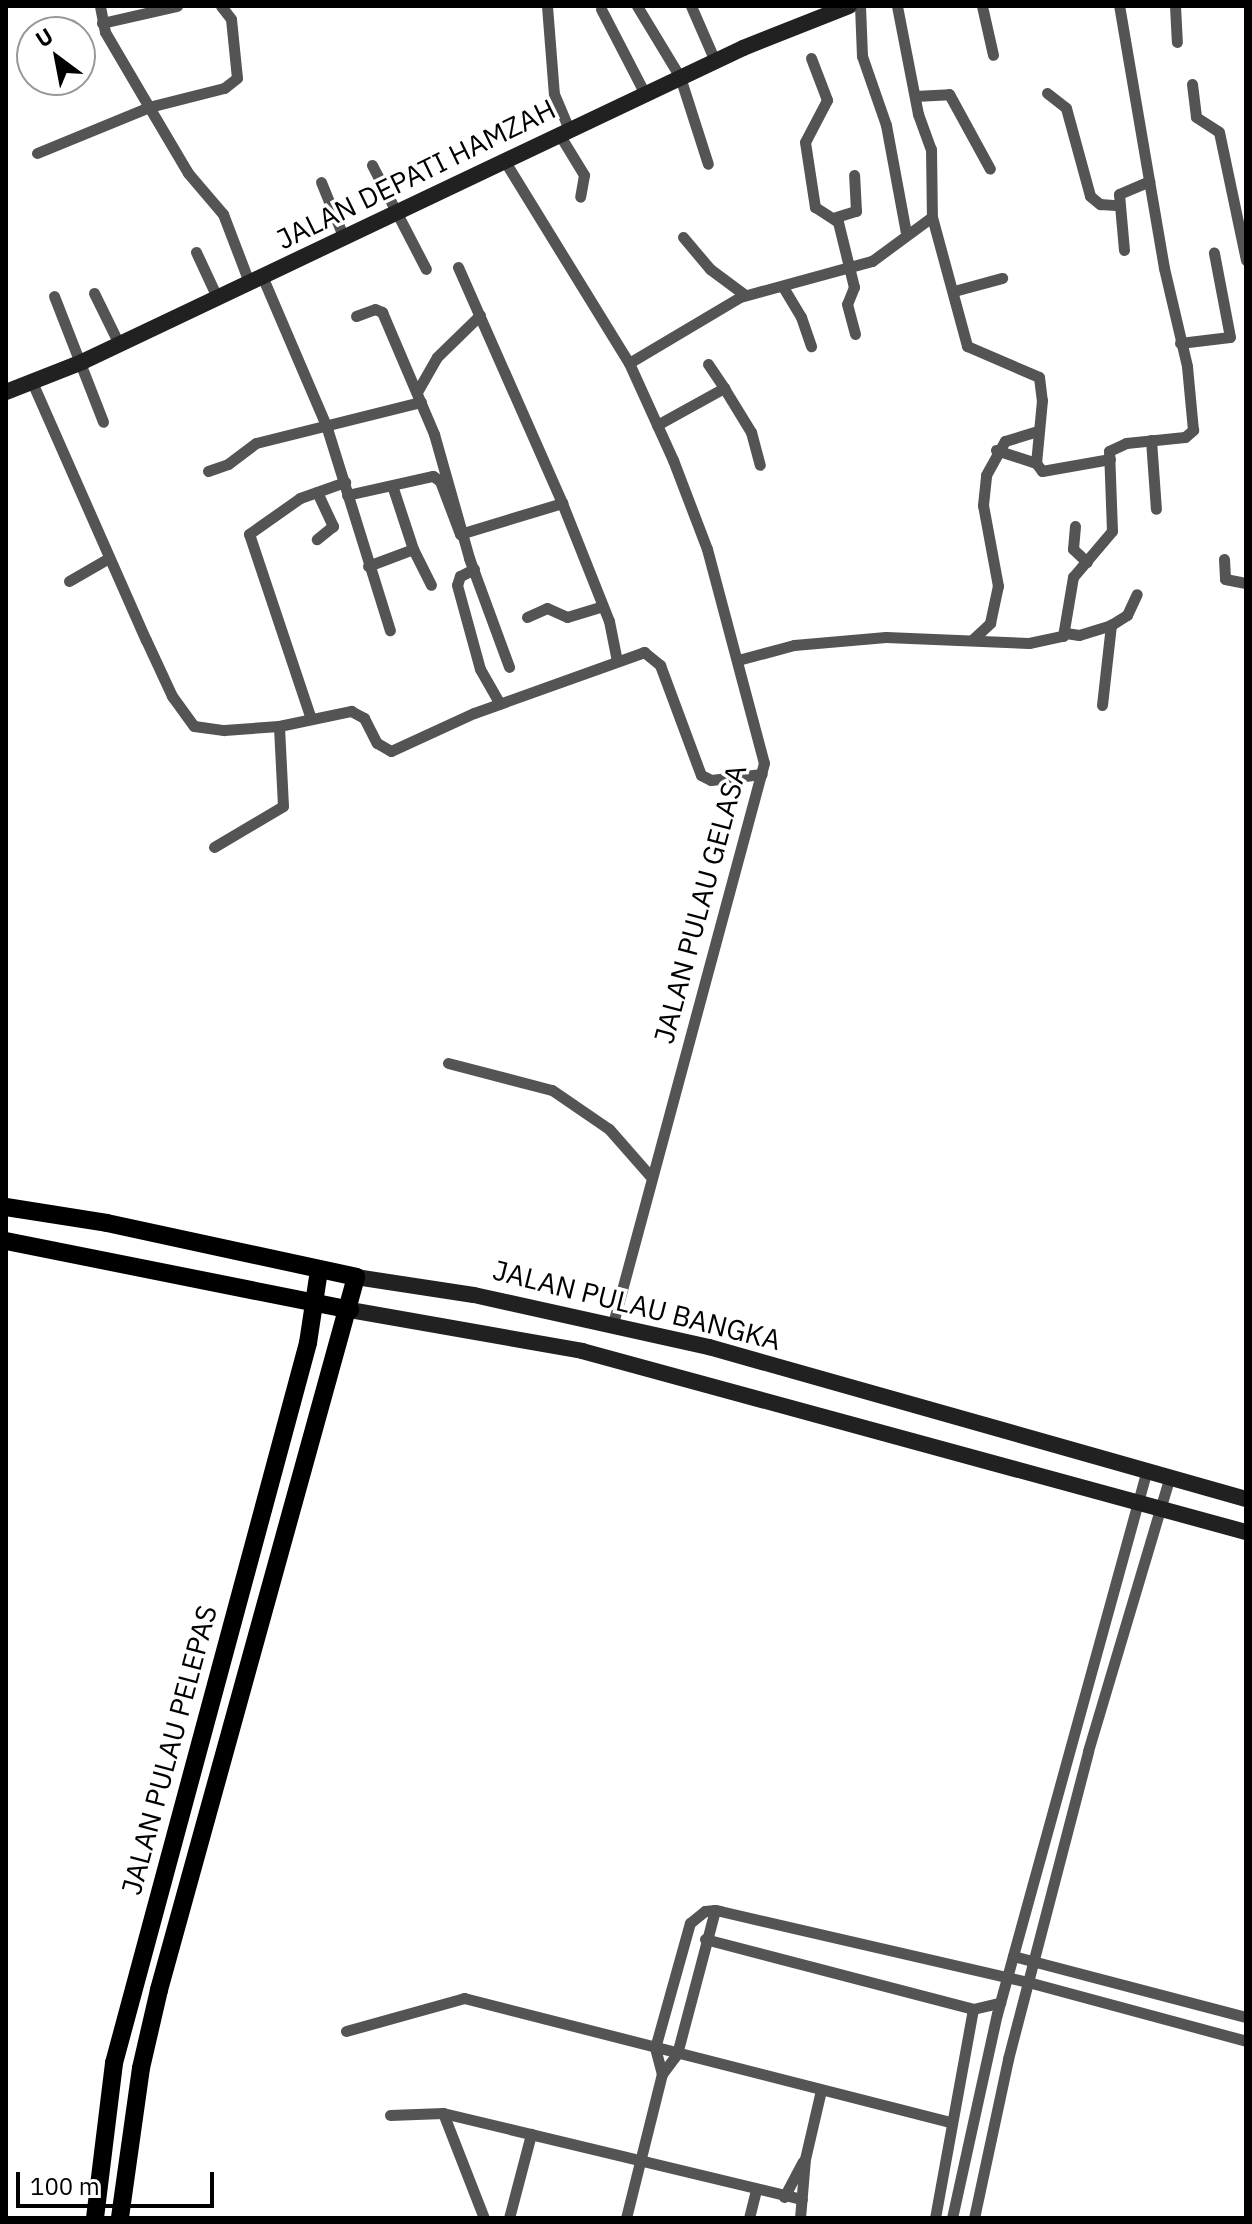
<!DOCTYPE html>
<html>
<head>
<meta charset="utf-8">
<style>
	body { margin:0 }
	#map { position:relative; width:1252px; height:2224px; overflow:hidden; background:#fff; font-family:"IBM Plex Sans",sans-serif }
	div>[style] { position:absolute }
	.minor>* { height:11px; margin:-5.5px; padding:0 5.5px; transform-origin:5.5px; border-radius:5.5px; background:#545454 }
	.secondary>* { height:16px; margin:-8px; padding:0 8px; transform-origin:8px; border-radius:8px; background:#212121 }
	.trunk>* { height:18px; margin:-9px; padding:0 9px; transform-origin:9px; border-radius:9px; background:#000 }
	span { translate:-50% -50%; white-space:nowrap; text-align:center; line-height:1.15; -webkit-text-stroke:7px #fff; paint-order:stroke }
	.street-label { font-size:28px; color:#000 }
	.frame { position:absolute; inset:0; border:8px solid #000; pointer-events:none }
	.north { position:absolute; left:16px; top:16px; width:80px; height:80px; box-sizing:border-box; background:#fff; border:2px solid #999; border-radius:50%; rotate:328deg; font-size:22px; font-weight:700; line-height:32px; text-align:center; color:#000 }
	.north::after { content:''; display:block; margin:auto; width:28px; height:36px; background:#000; clip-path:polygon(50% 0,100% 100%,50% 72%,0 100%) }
	.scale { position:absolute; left:16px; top:2172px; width:198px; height:36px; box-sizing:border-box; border:4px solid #000; border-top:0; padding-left:10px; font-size:24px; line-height:28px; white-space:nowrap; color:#000; -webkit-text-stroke:6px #fff; paint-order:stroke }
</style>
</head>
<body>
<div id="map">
	<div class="minor">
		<div style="left:221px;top:6px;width:16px;rotate:52deg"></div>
		<div style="left:231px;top:19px;width:59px;rotate:84.2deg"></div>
		<div style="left:237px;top:78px;width:16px;rotate:142deg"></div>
		<div style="left:224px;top:88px;width:77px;rotate:165.8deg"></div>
		<div style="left:149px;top:107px;width:77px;rotate:59.4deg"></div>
		<div style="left:188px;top:173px;width:54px;rotate:49.5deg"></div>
		<div style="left:223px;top:214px;width:73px;rotate:69.1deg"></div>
		<div style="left:547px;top:6px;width:88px;rotate:85.5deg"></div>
		<div style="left:554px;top:94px;width:39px;rotate:67deg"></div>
		<div style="left:637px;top:6px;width:83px;rotate:58.8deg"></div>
		<div style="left:680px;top:77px;width:91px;rotate:72.2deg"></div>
		<div style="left:691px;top:6px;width:60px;rotate:66.4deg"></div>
		<div style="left:860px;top:6px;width:50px;rotate:87.7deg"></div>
		<div style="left:862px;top:56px;width:73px;rotate:70.8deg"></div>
		<div style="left:886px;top:125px;width:110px;rotate:79.5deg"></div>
		<div style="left:897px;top:6px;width:110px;rotate:79deg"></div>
		<div style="left:918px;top:114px;width:37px;rotate:70deg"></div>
		<div style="left:931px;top:149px;width:68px;rotate:89.2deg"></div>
		<div style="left:982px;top:6px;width:50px;rotate:77.3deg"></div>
		<div style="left:1175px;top:6px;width:36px;rotate:87deg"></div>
		<div style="left:601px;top:9px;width:96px;rotate:62.6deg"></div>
		<div style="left:102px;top:23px;width:77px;rotate:-12.8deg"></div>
		<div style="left:811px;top:58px;width:45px;rotate:69.1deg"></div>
		<div style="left:827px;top:100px;width:47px;rotate:117.6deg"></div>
		<div style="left:805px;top:142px;width:66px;rotate:81.3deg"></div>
		<div style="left:815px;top:207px;width:27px;rotate:33deg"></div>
		<div style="left:838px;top:222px;width:67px;rotate:76.2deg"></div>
		<div style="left:854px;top:287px;width:18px;rotate:112deg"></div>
		<div style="left:847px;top:304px;width:31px;rotate:75deg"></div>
		<div style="left:1192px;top:84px;width:33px;rotate:83deg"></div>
		<div style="left:1196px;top:117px;width:27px;rotate:33deg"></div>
		<div style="left:1219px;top:132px;width:131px;rotate:78.1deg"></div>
		<div style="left:1047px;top:93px;width:24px;rotate:38deg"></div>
		<div style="left:1066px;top:108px;width:91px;rotate:74.7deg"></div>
		<div style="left:1090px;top:196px;width:13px;rotate:39deg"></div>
		<div style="left:1100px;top:204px;width:16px;rotate:4deg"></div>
		<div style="left:915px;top:96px;width:34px;rotate:-3deg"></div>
		<div style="left:949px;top:94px;width:85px;rotate:61.3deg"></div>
		<div style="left:559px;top:134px;width:48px;rotate:58.6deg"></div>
		<div style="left:584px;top:175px;width:22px;rotate:100deg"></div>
		<div style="left:37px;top:153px;width:121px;rotate:-22.3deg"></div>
		<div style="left:149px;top:107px;width:87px;rotate:-120.4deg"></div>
		<div style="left:105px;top:32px;width:26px;rotate:-101deg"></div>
		<div style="left:504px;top:160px;width:238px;rotate:58.4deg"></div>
		<div style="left:629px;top:363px;width:107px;rotate:65.6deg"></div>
		<div style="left:673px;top:460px;width:95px;rotate:69.1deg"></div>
		<div style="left:707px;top:549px;width:221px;rotate:75.1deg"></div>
		<div style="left:764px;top:763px;width:584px;rotate:105.08deg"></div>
		<div style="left:372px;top:165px;width:117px;rotate:62.6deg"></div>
		<div style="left:321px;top:182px;width:58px;rotate:67.8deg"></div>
		<div style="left:836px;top:217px;width:21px;rotate:-17deg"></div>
		<div style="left:856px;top:211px;width:36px;rotate:-93deg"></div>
		<div style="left:683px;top:237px;width:42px;rotate:49.8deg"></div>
		<div style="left:710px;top:269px;width:44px;rotate:36.6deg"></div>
		<div style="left:1124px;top:250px;width:56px;rotate:-95.1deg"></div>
		<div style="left:1119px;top:194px;width:33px;rotate:-23deg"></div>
		<div style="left:196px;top:252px;width:50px;rotate:65deg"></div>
		<div style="left:458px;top:267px;width:258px;rotate:66.2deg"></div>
		<div style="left:562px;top:503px;width:127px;rotate:68.3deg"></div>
		<div style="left:609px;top:621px;width:41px;rotate:78.7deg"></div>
		<div style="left:262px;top:276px;width:162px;rotate:66.8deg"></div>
		<div style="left:326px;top:425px;width:215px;rotate:72.7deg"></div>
		<div style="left:783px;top:287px;width:35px;rotate:59deg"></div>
		<div style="left:801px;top:317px;width:31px;rotate:71deg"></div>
		<div style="left:954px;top:291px;width:50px;rotate:-15.2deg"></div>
		<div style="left:94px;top:293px;width:57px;rotate:63.9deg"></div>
		<div style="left:54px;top:296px;width:135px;rotate:68.7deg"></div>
		<div style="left:356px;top:316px;width:20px;rotate:-20deg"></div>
		<div style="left:375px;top:309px;width:8px;rotate:23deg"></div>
		<div style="left:382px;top:312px;width:133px;rotate:66.9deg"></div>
		<div style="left:434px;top:434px;width:129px;rotate:74.2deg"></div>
		<div style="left:469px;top:558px;width:116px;rotate:69.8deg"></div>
		<div style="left:1180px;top:343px;width:50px;rotate:-6.8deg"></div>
		<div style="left:1230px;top:337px;width:86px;rotate:-100.8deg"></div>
		<div style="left:629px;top:363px;width:129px;rotate:-30.7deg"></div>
		<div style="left:740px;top:297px;width:137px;rotate:-15.3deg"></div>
		<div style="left:872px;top:261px;width:74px;rotate:-36.3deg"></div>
		<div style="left:932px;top:217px;width:134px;rotate:74.8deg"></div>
		<div style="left:967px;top:346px;width:78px;rotate:23.3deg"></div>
		<div style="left:1039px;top:377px;width:23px;rotate:83deg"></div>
		<div style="left:1042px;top:400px;width:63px;rotate:95.4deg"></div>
		<div style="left:708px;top:364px;width:29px;rotate:56deg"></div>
		<div style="left:32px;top:382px;width:282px;rotate:66.2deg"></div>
		<div style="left:146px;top:640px;width:62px;rotate:65.1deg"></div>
		<div style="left:172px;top:696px;width:37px;rotate:54deg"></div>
		<div style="left:194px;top:726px;width:30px;rotate:8deg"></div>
		<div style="left:224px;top:730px;width:55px;rotate:-4.2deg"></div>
		<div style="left:279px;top:726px;width:74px;rotate:-11.8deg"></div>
		<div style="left:351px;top:711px;width:15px;rotate:28deg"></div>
		<div style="left:364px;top:718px;width:28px;rotate:63deg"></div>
		<div style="left:377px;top:743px;width:16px;rotate:30deg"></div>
		<div style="left:391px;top:751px;width:91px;rotate:-24.6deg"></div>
		<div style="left:474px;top:713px;width:181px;rotate:-19.7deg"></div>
		<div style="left:644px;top:652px;width:21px;rotate:39deg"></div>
		<div style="left:660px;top:665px;width:117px;rotate:69.6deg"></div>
		<div style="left:701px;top:775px;width:11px;rotate:27deg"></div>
		<div style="left:711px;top:780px;width:51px;rotate:-6.7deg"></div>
		<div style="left:417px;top:392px;width:40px;rotate:-60.3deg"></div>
		<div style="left:437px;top:357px;width:60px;rotate:-44.3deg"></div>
		<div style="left:657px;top:425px;width:77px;rotate:-28.9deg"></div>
		<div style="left:724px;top:388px;width:52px;rotate:58.5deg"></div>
		<div style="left:751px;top:432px;width:34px;rotate:75deg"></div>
		<div style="left:1151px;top:440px;width:69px;rotate:85.9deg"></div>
		<div style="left:996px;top:450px;width:42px;rotate:18deg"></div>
		<div style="left:1036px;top:463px;width:10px;rotate:53deg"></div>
		<div style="left:1042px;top:471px;width:69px;rotate:-10deg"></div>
		<div style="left:208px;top:471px;width:21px;rotate:-19deg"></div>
		<div style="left:228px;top:464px;width:35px;rotate:-37deg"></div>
		<div style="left:256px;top:443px;width:170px;rotate:-14deg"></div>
		<div style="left:317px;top:492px;width:38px;rotate:65deg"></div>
		<div style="left:333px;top:526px;width:21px;rotate:141deg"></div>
		<div style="left:347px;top:495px;width:88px;rotate:-12.5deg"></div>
		<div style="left:433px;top:476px;width:9px;rotate:36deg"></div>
		<div style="left:440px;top:481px;width:57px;rotate:69.3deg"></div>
		<div style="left:460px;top:534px;width:107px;rotate:-16.9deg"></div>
		<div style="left:1075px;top:526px;width:23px;rotate:95deg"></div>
		<div style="left:1073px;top:549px;width:19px;rotate:43deg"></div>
		<div style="left:413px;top:549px;width:40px;rotate:63.4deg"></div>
		<div style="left:1224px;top:559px;width:20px;rotate:87deg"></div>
		<div style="left:1225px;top:579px;width:21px;rotate:11deg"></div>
		<div style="left:368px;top:566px;width:48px;rotate:-20.7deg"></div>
		<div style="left:413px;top:549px;width:64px;rotate:-108.2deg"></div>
		<div style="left:474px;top:569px;width:16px;rotate:153deg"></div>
		<div style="left:460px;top:576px;width:9px;rotate:108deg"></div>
		<div style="left:457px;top:585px;width:87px;rotate:74.7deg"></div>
		<div style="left:480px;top:669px;width:40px;rotate:60.3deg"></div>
		<div style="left:69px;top:581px;width:46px;rotate:-29.9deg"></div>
		<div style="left:527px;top:617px;width:22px;rotate:-24deg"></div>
		<div style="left:547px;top:608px;width:22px;rotate:24deg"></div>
		<div style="left:567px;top:617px;width:37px;rotate:-17deg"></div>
		<div style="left:1066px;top:633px;width:13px;rotate:9deg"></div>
		<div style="left:1079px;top:635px;width:34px;rotate:-17deg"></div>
		<div style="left:1111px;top:625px;width:19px;rotate:-32deg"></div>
		<div style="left:1127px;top:615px;width:23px;rotate:-65deg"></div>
		<div style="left:972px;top:640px;width:25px;rotate:-43deg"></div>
		<div style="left:990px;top:623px;width:38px;rotate:-78deg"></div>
		<div style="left:998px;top:586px;width:82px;rotate:-100.5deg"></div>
		<div style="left:983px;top:505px;width:30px;rotate:-84deg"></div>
		<div style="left:986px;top:475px;width:39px;rotate:-61deg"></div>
		<div style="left:1005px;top:441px;width:34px;rotate:-17deg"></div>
		<div style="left:738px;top:660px;width:58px;rotate:-15deg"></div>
		<div style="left:794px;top:645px;width:92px;rotate:-5deg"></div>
		<div style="left:886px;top:637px;width:143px;rotate:2.4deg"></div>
		<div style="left:1029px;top:643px;width:35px;rotate:-12deg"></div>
		<div style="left:1063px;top:636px;width:60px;rotate:-80.4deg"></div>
		<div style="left:1073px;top:577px;width:60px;rotate:-49.7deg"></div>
		<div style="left:1112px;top:531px;width:80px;rotate:-92.1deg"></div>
		<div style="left:1109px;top:451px;width:19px;rotate:-25deg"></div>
		<div style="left:1126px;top:443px;width:59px;rotate:-5.8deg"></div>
		<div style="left:1185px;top:437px;width:11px;rotate:-41deg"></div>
		<div style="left:1193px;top:430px;width:64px;rotate:-95.4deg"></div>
		<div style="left:1187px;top:366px;width:101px;rotate:-103.2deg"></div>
		<div style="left:1164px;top:268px;width:266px;rotate:-99.7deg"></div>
		<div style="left:1102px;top:705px;width:81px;rotate:-83.6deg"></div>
		<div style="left:310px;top:716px;width:192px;rotate:-108.5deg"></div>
		<div style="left:249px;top:534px;width:62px;rotate:-35.2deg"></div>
		<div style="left:300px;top:498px;width:48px;rotate:-19.6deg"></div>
		<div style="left:214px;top:847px;width:80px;rotate:-30.7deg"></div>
		<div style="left:283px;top:806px;width:80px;rotate:-92.9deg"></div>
		<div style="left:448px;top:1063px;width:107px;rotate:14.6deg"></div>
		<div style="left:552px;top:1090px;width:69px;rotate:34.4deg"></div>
		<div style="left:609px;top:1129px;width:65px;rotate:48.7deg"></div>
		<div style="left:715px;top:1910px;width:149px;rotate:104.8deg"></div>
		<div style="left:677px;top:2054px;width:25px;rotate:127deg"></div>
		<div style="left:662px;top:2074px;width:27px;rotate:-105deg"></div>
		<div style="left:655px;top:2048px;width:130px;rotate:-74.4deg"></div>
		<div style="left:690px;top:1923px;width:19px;rotate:-39deg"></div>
		<div style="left:705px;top:1911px;width:10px;rotate:-6deg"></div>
		<div style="left:715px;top:1910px;width:5px;rotate:11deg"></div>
		<div style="left:720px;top:1911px;width:316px;rotate:13deg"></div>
		<div style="left:1028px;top:1982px;width:226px;rotate:15.1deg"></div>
		<div style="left:705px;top:1939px;width:277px;rotate:14.6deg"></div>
		<div style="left:973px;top:2009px;width:212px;rotate:100.3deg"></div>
		<div style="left:1013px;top:1956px;width:241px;rotate:14.7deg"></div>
		<div style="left:973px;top:2009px;width:28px;rotate:-13deg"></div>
		<div style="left:346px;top:2031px;width:123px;rotate:-15.6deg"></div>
		<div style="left:464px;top:1998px;width:502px;rotate:14.31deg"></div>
		<div style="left:443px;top:2113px;width:113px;rotate:68.7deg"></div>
		<div style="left:390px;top:2115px;width:53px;rotate:-2.2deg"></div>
		<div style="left:443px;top:2113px;width:369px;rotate:13.5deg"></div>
		<div style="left:784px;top:2197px;width:40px;rotate:-62deg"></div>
		<div style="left:509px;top:2218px;width:87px;rotate:-75.3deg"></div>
		<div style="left:626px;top:2218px;width:148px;rotate:-76deg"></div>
		<div style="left:749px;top:2218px;width:29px;rotate:-76deg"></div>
		<div style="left:800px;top:2218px;width:59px;rotate:-85.2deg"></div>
		<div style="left:805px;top:2159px;width:71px;rotate:-76.9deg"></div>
		<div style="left:952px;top:2218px;width:209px;rotate:-77.6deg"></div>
		<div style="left:997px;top:2014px;width:561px;rotate:-74.6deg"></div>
		<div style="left:974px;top:2218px;width:163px;rotate:-77.9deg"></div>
		<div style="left:1008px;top:2059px;width:318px;rotate:-75.4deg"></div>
		<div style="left:1088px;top:1751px;width:284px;rotate:-73.4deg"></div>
	</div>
	<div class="secondary">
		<div style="left:6px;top:392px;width:82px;rotate:-21.5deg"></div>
		<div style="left:82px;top:362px;width:732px;rotate:-25.41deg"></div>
		<div style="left:743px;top:48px;width:114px;rotate:-21.6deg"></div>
		<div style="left:356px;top:1277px;width:119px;rotate:8.7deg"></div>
		<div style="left:474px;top:1295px;width:241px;rotate:12.5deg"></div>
		<div style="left:709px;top:1347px;width:558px;rotate:15.8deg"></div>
		<div style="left:350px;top:1310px;width:236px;rotate:10deg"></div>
		<div style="left:582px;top:1351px;width:688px;rotate:15.25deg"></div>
	</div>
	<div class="trunk">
		<div style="left:6px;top:1207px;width:102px;rotate:9deg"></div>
		<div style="left:107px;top:1223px;width:255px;rotate:12.2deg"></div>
		<div style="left:356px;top:1277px;width:740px;rotate:105.45deg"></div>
		<div style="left:159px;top:1990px;width:80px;rotate:103deg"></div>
		<div style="left:141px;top:2068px;width:151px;rotate:98deg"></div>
		<div style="left:6px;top:1241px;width:351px;rotate:11.3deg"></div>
		<div style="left:95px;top:2218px;width:156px;rotate:-83deg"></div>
		<div style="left:114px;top:2063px;width:746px;rotate:-74.92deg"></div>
		<div style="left:308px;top:1343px;width:74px;rotate:-81.4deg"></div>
	</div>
	<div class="street-label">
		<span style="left:416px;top:174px;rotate:-26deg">JALAN DEPATI HAMZAH</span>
		<span style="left:700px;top:904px;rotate:-75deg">JALAN PULAU GELASA</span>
		<span style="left:637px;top:1305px;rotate:14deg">JALAN PULAU BANGKA</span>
		<span style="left:169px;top:1750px;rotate:-75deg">JALAN PULAU PELEPAS</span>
	</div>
	<div class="frame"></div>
	<div class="north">U</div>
	<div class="scale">100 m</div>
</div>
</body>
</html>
